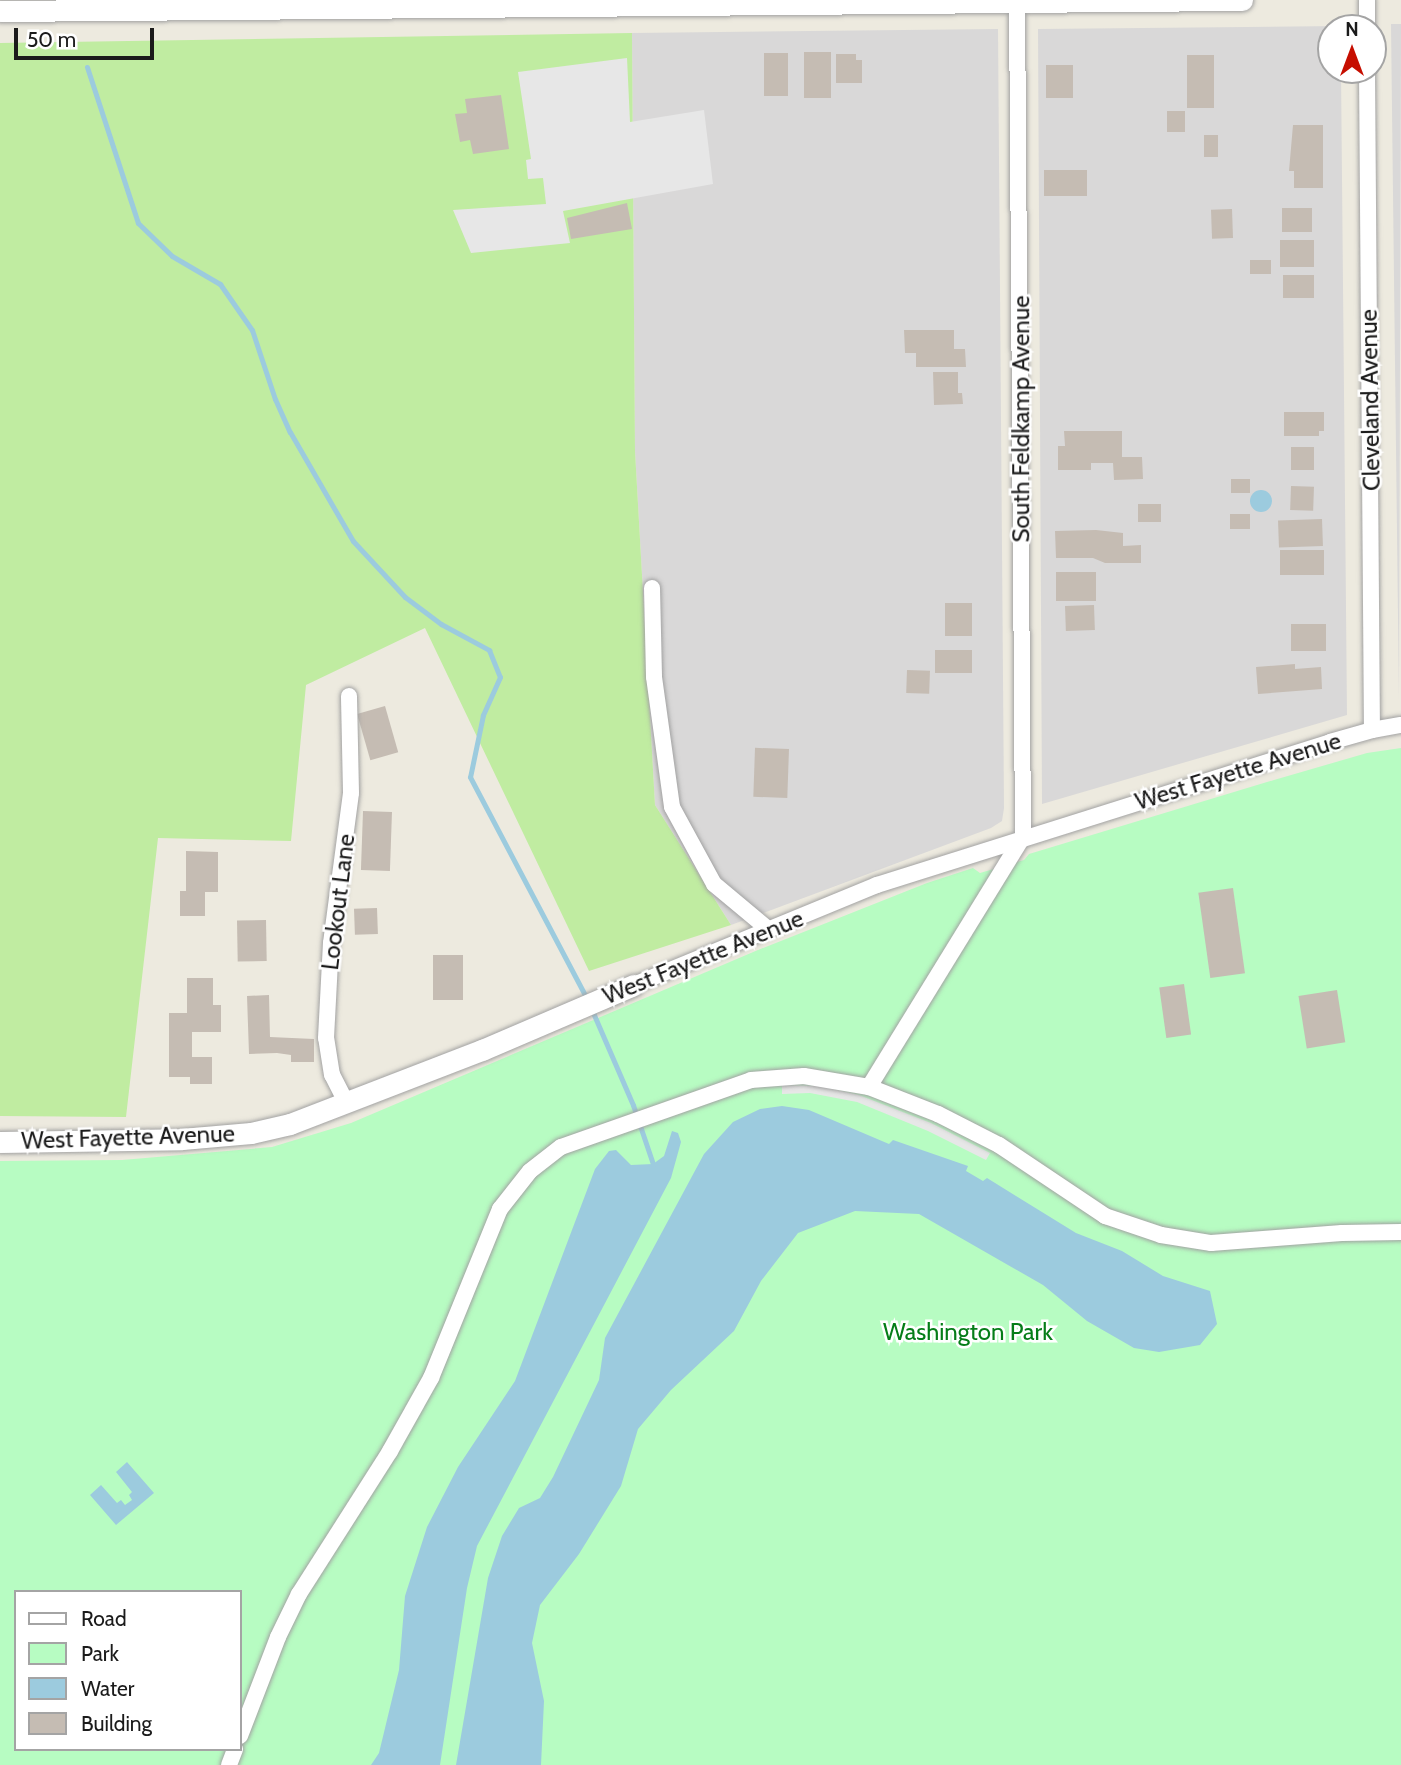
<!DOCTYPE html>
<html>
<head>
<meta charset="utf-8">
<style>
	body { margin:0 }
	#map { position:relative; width:1401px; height:1765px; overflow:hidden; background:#edeadf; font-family:Cabin,sans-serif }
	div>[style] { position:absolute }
	.residential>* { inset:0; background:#d9d8d8 }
	.grass>* { inset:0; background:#c0eca1 }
	.park>* { inset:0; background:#b7fcc2 }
	.parking>* { inset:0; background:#e7e7e7 }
	.water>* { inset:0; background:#9ccbde }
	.round { border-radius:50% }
	.stream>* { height:5px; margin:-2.5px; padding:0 2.5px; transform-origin:2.5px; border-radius:2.5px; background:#9ccbde }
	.building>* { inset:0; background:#c5bcb3; transform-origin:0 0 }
	.roads { filter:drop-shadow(0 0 2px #a2a2a2) drop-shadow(0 0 2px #a2a2a2) }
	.minor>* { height:16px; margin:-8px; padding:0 8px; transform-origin:8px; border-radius:8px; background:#fff }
	.tertiary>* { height:21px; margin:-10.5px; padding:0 10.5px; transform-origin:10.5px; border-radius:10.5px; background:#fff }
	span { translate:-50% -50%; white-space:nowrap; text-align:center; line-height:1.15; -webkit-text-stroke:5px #fff; paint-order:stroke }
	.street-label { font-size:24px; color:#1b1b1b }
	.park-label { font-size:24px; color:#057d18 }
	.legend { position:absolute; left:14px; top:1590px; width:228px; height:161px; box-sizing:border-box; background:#fff; border:2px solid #a4a4a4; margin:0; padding:9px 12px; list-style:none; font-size:21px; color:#1b1b1b }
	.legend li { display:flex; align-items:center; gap:14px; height:35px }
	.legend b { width:35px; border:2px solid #a4a4a4 }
	.north { position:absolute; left:1317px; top:14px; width:70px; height:70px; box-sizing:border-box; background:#fff; border:2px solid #a4a4a4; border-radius:50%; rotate:0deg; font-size:19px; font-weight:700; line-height:28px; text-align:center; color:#1b1b1b }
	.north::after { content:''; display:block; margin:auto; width:24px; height:32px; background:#c60e00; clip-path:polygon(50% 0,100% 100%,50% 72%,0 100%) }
	.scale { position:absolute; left:14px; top:28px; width:140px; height:32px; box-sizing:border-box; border:4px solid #1b1b1b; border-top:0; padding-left:9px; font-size:21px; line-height:24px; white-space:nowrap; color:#1b1b1b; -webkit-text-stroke:5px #fff; paint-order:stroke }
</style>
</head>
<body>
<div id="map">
	<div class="residential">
		<div style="clip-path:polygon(1391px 24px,1401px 24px,1399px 701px)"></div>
		<div style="clip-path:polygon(1341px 26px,1331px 28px,1331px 70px,1341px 70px,1347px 715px,1042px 804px,1038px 29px)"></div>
		<div style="clip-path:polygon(998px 29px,1004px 808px,1002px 821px,991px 828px,731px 925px,655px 805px,635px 451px,632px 33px)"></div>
	</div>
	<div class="grass">
		<div style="clip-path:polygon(632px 33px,635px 451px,655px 805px,731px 925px,589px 971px,425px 628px,306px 685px,291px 841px,158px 838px,126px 1117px,0 1116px,0 43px)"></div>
	</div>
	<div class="park">
		<div style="clip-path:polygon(evenodd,1401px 748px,1401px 1765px,0 1765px,0 1161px,122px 1160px,272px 1147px,351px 1123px,758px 950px,927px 883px,973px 868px,980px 873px,1024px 860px,1029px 854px,1274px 780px,1367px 753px,1401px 748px,16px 1592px,240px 1592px,240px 1749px,16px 1749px,16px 1592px)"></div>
	</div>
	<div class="parking">
		<div style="clip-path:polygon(627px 58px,630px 122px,704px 110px,713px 184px,563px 211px,570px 243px,471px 253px,453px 210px,546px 204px,543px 178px,528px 179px,526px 160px,531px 159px,518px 72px)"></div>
		<div style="clip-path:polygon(782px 1085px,820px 1086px,859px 1095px,931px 1123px,990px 1153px,986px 1160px,928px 1131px,857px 1102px,810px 1093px,782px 1094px)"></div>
	</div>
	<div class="water">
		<div class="round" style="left:1250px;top:490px;width:22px;height:22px"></div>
		<div style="clip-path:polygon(782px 1106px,809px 1110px,889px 1144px,893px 1140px,968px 1166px,966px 1171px,983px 1181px,987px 1178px,1076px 1233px,1122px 1251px,1163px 1276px,1210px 1291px,1217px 1324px,1200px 1345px,1159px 1352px,1134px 1348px,1087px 1321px,1043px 1285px,919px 1214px,855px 1211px,798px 1233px,761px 1281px,734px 1331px,671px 1390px,638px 1429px,621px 1486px,579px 1554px,540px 1605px,532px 1643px,544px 1701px,541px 1765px,456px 1765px,488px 1578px,502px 1536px,519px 1508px,540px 1498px,553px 1477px,599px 1380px,605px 1338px,704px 1154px,733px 1122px,760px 1109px)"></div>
		<div style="clip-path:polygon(672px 1131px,678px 1133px,681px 1142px,671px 1178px,477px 1546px,467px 1588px,440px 1765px,371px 1765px,379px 1753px,399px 1670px,405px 1596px,427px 1527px,458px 1467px,515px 1381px,595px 1169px,609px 1151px,616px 1150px,631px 1165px,653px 1164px,664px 1156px)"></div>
		<div style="clip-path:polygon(127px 1462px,154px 1493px,116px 1525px,90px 1495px,101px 1485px,117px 1503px,121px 1500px,125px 1505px,132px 1500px,129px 1495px,132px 1492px,116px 1472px)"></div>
	</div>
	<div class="stream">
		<div style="left:87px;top:67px;width:164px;rotate:71.9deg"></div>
		<div style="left:138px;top:223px;width:47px;rotate:44.1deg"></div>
		<div style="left:172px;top:256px;width:56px;rotate:30.3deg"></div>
		<div style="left:220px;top:284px;width:56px;rotate:55.2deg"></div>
		<div style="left:252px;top:330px;width:73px;rotate:71.6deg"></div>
		<div style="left:275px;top:399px;width:36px;rotate:66deg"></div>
		<div style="left:290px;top:432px;width:126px;rotate:60deg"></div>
		<div style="left:353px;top:541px;width:76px;rotate:47.1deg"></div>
		<div style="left:405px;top:597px;width:45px;rotate:36.9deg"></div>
		<div style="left:441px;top:624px;width:55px;rotate:28.4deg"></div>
		<div style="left:489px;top:650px;width:29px;rotate:68deg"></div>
		<div style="left:500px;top:677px;width:42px;rotate:114.1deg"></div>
		<div style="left:483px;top:715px;width:63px;rotate:101.8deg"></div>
		<div style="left:470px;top:777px;width:251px;rotate:62.2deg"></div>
		<div style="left:591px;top:1008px;width:106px;rotate:66.6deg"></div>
		<div style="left:633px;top:1105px;width:62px;rotate:71.3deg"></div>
	</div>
	<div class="building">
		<div style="left:804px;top:52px;width:27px;height:46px"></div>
		<div style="left:764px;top:53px;width:24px;height:43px"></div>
		<div style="clip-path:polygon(836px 54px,856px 54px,856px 60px,862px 60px,862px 83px,836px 83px)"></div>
		<div style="left:1187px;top:55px;width:27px;height:53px"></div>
		<div style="left:1046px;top:65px;width:27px;height:33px"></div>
		<div style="clip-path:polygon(501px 95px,509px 149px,473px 154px,470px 140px,460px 142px,455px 114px,467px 113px,465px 99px)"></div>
		<div style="left:1167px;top:111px;width:18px;height:21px"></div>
		<div style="clip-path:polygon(1293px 125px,1323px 125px,1323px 188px,1294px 188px,1294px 171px,1289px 171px)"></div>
		<div style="left:1204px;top:135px;width:14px;height:22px"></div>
		<div style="left:1044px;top:170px;width:43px;height:26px"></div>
		<div style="clip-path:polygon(627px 203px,632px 229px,571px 239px,567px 218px)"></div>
		<div style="left:1282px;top:208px;width:30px;height:24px"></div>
		<div style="left:1232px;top:209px;width:29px;height:21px;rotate:88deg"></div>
		<div style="left:1280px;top:240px;width:34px;height:27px"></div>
		<div style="left:1250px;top:260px;width:21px;height:14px"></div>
		<div style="left:1314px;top:275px;width:23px;height:31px;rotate:90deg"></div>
		<div style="clip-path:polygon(904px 330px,954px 330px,954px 349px,965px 349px,966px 367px,916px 367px,916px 353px,905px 353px)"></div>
		<div style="clip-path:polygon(933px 372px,958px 372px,958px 393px,962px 393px,963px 404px,934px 405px)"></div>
		<div style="clip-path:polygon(1284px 412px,1324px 412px,1324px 431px,1319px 431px,1319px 436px,1284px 436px)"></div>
		<div style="clip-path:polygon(1064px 431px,1122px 431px,1122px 457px,1142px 457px,1143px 479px,1114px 480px,1113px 463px,1091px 463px,1091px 470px,1058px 470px,1058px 446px,1065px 446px)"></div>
		<div style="left:1291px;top:447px;width:23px;height:23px"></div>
		<div style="left:1231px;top:479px;width:19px;height:14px"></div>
		<div style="left:1291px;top:486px;width:23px;height:24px;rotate:2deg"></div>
		<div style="left:1161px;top:504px;width:18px;height:23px;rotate:90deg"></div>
		<div style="left:1230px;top:514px;width:20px;height:15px"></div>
		<div style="left:1322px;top:519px;width:27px;height:44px;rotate:88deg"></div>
		<div style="clip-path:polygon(1096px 530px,1123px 533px,1123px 546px,1141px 545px,1141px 563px,1105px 563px,1093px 558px,1056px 558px,1055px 531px)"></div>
		<div style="left:1280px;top:550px;width:44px;height:25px"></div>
		<div style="left:1056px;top:572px;width:40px;height:29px"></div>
		<div style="left:945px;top:603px;width:27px;height:33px"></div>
		<div style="left:1094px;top:605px;width:25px;height:29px;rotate:88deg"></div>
		<div style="left:1291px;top:624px;width:35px;height:27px"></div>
		<div style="left:935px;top:650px;width:37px;height:23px"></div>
		<div style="clip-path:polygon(1295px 664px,1295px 669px,1321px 667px,1322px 689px,1258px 694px,1256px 667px)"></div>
		<div style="left:907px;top:670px;width:23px;height:23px;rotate:2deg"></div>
		<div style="left:385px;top:706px;width:48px;height:29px;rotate:74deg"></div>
		<div style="left:789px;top:749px;width:49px;height:34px;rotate:92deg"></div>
		<div style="left:363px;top:811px;width:29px;height:59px;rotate:2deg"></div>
		<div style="clip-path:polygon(186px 851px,218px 852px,218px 892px,205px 892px,205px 916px,180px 916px,180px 891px,186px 891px)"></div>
		<div style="left:1233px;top:888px;width:86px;height:35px;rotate:82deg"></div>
		<div style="left:377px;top:908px;width:26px;height:23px;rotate:88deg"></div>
		<div style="left:266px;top:920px;width:41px;height:29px;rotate:89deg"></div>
		<div style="left:433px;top:955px;width:30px;height:45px"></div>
		<div style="clip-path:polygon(187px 978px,213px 978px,213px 1005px,221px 1005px,221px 1032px,192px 1032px,192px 1057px,212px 1057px,212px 1084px,190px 1084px,190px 1077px,169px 1077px,169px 1013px,187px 1013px)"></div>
		<div style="left:1184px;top:984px;width:51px;height:25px;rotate:82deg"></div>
		<div style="left:1337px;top:990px;width:53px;height:39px;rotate:81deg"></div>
		<div style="clip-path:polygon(269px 995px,270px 1037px,314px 1039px,314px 1062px,291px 1062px,291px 1055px,277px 1053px,249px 1054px,247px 996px)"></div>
	</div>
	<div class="roads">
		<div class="minor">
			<div style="left:1017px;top:0;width:837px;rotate:89.59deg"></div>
			<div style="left:1367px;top:28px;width:28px;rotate:-90deg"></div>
			<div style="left:1367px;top:70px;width:660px;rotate:89.57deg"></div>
			<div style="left:652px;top:588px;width:89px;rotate:88.7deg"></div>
			<div style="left:654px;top:677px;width:131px;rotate:82.1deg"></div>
			<div style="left:672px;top:807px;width:88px;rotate:61.4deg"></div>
			<div style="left:714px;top:884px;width:70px;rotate:39.8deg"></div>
			<div style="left:634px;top:985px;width:263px;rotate:-22.4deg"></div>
			<div style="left:877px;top:885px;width:475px;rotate:-17.5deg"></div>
			<div style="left:1330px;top:742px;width:44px;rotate:-15.9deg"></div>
			<div style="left:1372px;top:730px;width:29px;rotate:-10deg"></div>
			<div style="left:869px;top:1087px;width:294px;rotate:-58.4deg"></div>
			<div style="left:347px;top:1104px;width:33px;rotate:-117deg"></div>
			<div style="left:332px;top:1075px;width:37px;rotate:-99deg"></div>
			<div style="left:326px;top:1038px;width:95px;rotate:-87deg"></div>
			<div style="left:331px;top:943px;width:151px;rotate:-82.4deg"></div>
			<div style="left:351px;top:793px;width:97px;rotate:-91.2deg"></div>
			<div style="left:240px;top:1736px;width:106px;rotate:-69deg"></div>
			<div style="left:278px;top:1637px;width:48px;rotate:-64deg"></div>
			<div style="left:299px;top:1594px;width:169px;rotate:-57.5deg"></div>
			<div style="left:390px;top:1451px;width:84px;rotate:-60.7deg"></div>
			<div style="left:431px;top:1378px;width:183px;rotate:-67.8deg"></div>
			<div style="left:500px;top:1209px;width:48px;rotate:-51.7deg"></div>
			<div style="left:530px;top:1171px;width:39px;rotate:-38deg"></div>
			<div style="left:561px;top:1147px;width:201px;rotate:-19.4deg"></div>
			<div style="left:751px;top:1080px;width:53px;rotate:-4.3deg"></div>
			<div style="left:804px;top:1076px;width:66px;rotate:9.6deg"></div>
			<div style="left:869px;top:1087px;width:74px;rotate:21.4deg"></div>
			<div style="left:938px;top:1114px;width:68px;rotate:26.9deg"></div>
			<div style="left:999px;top:1145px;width:128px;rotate:33.8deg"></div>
			<div style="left:1105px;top:1216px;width:59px;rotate:18.7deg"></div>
			<div style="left:1161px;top:1235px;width:51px;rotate:9.1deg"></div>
			<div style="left:1211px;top:1243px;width:131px;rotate:-4.4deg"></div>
			<div style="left:1342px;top:1233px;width:59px;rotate:-1deg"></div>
			<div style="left:229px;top:1765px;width:17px;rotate:-69deg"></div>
		</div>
		<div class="tertiary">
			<div style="left:0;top:11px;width:1242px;rotate:-0.51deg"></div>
			<div style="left:0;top:1142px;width:182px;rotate:-0.9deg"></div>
			<div style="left:182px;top:1139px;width:69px;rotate:-5deg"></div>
			<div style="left:251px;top:1133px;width:40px;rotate:-13deg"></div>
			<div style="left:290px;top:1124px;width:206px;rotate:-21.1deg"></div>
			<div style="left:482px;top:1050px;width:165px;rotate:-23.2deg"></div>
		</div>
	</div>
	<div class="street-label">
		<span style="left:1370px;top:400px;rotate:-91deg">Cleveland Avenue</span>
		<span style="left:1021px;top:419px;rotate:-90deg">South Feldkamp Avenue</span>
		<span style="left:1238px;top:771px;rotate:-17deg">West Fayette Avenue</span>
		<span style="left:338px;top:902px;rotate:-83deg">Lookout Lane</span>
		<span style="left:703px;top:957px;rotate:-22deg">West Fayette Avenue</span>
		<span style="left:128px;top:1137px;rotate:-2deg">West Fayette Avenue</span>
	</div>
	<div class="park-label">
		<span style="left:968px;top:1332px">Washington Park</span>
	</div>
	<ul class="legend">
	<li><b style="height:9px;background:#fff"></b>Road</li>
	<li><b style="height:19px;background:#b7fcc2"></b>Park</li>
	<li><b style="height:19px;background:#9ccbde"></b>Water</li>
	<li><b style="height:19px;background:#c5bcb3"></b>Building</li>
	</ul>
	<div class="north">N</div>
	<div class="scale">50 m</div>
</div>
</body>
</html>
